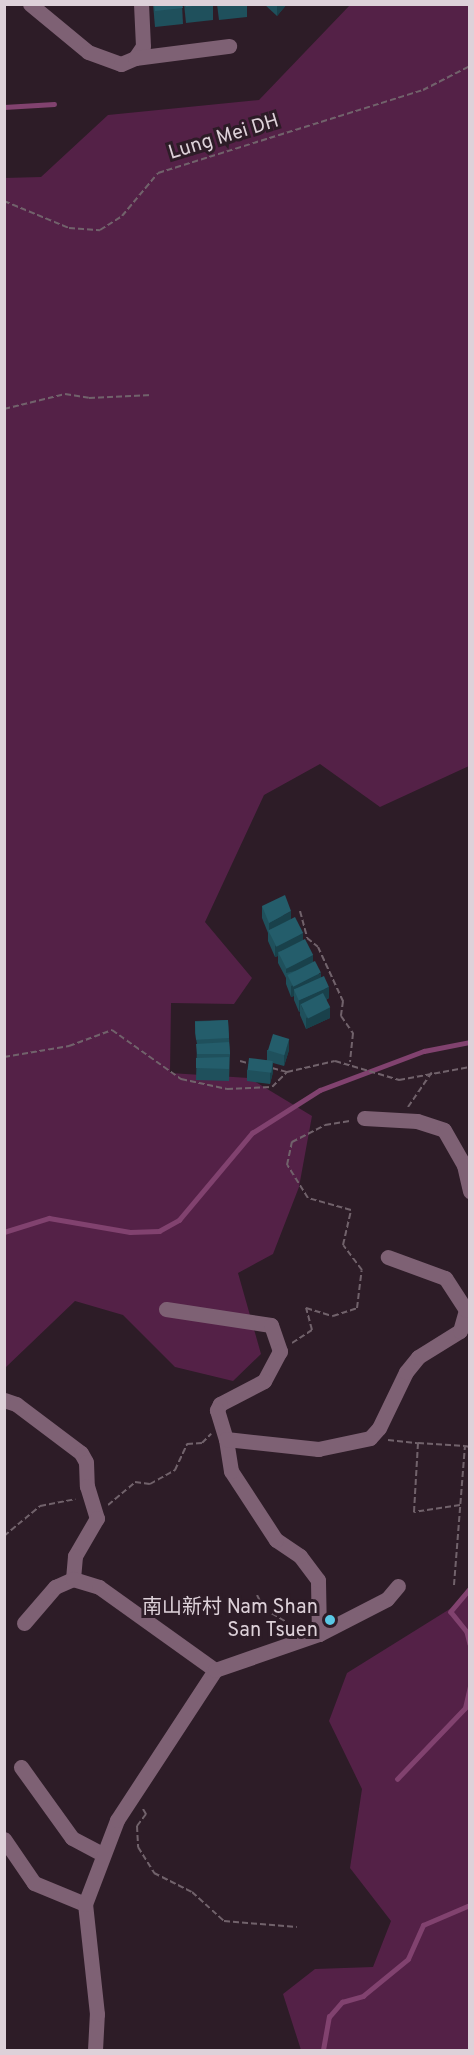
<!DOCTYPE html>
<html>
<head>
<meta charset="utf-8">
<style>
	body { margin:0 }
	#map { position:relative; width:474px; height:2055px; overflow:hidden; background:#2d1c27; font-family:Overpass,"Noto Sans TC",sans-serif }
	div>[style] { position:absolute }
	.green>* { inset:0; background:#542147 }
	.stream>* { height:4.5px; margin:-2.25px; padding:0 2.25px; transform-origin:2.25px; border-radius:2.25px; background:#81426f }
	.path>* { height:2px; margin-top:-1px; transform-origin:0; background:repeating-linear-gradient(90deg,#71626b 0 6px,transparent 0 9px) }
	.minor>* { height:15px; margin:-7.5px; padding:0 7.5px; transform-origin:7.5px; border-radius:7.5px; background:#7e6174 }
	.wall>* { inset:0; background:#1f505c }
	.shaded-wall>* { inset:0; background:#19414b }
	.building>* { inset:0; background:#245d6b; transform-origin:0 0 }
	.dots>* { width:16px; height:16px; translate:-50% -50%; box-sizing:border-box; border:3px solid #2d1c27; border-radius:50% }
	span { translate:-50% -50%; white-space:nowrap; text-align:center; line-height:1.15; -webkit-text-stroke:6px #2d1c27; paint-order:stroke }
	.street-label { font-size:20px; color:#ddd1d9 }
	.poi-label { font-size:20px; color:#ddd1d9 }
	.right { translate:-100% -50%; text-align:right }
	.frame { position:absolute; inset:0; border:6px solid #ddd1d9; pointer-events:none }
</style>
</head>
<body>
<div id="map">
	<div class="green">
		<div style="clip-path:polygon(350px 5px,469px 5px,469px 766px,380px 807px,320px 764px,264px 795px,205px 922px,252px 978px,234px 1004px,171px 1003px,170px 1073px,249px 1078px,312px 1116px,299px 1187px,273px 1254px,238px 1273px,261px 1354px,233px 1381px,175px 1367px,123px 1315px,75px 1301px,5px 1368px,4px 178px,41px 177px,108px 115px,259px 100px)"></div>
		<div style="clip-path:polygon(469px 1590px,469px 2050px,301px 2050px,283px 1994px,315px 1969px,373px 1967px,391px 1921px,350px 1868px,362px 1789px,329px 1721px,347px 1673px,453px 1607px)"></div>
	</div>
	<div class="stream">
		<div style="left:4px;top:107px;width:50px;rotate:-3.4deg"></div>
		<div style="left:4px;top:1232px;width:47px;rotate:-17.3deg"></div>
		<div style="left:49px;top:1218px;width:82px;rotate:9.8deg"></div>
		<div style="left:130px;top:1232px;width:29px;rotate:-2deg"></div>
		<div style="left:159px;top:1231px;width:23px;rotate:-29deg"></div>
		<div style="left:179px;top:1220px;width:114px;rotate:-50deg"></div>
		<div style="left:252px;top:1133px;width:80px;rotate:-32.3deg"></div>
		<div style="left:320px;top:1090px;width:111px;rotate:-20.6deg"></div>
		<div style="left:424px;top:1051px;width:47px;rotate:-11.1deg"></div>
		<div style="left:470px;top:1589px;width:30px;rotate:130deg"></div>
		<div style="left:451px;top:1612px;width:26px;rotate:51deg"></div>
		<div style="left:467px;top:1632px;width:12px;rotate:76deg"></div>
		<div style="left:397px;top:1779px;width:98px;rotate:-46.2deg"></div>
		<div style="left:465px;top:1708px;width:22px;rotate:-77deg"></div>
		<div style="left:323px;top:2050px;width:34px;rotate:-80deg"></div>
		<div style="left:329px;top:2017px;width:20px;rotate:-49deg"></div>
		<div style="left:342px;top:2002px;width:22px;rotate:-16deg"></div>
		<div style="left:363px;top:1996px;width:58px;rotate:-39.4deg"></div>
		<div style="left:408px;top:1959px;width:37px;rotate:-66deg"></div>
		<div style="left:423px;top:1925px;width:51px;rotate:-23.1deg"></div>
	</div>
	<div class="path">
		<div style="left:4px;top:201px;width:70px;rotate:22.6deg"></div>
		<div style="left:69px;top:228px;width:31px;rotate:4deg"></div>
		<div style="left:100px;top:230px;width:26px;rotate:-32deg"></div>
		<div style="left:122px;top:216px;width:56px;rotate:-50.1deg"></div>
		<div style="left:158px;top:173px;width:278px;rotate:-17.4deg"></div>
		<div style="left:423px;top:90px;width:53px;rotate:-27.1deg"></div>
		<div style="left:4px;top:409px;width:63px;rotate:-13.8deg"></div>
		<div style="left:65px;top:394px;width:24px;rotate:9deg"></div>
		<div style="left:89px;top:398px;width:63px;rotate:-2.7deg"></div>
		<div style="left:300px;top:911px;width:28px;rotate:75deg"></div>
		<div style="left:307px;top:938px;width:14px;rotate:39deg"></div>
		<div style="left:318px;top:947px;width:60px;rotate:65.2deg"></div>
		<div style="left:343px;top:1001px;width:15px;rotate:98deg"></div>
		<div style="left:341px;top:1016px;width:21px;rotate:55deg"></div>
		<div style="left:353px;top:1033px;width:29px;rotate:96deg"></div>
		<div style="left:4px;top:1057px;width:66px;rotate:-9.6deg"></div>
		<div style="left:69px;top:1046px;width:46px;rotate:-20.4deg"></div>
		<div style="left:112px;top:1030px;width:85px;rotate:35.4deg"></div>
		<div style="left:181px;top:1079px;width:47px;rotate:12.3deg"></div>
		<div style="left:227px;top:1089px;width:45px;rotate:-2.5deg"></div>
		<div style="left:272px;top:1087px;width:21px;rotate:-45deg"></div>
		<div style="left:287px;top:1072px;width:49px;rotate:-12.9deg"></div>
		<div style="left:335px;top:1061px;width:67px;rotate:16.5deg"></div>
		<div style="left:399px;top:1080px;width:72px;rotate:-10.4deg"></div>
		<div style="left:240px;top:1061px;width:11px;rotate:15deg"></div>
		<div style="left:272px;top:1068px;width:16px;rotate:15deg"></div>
		<div style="left:408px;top:1107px;width:42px;rotate:-55.6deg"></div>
		<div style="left:292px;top:1343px;width:24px;rotate:-33deg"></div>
		<div style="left:312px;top:1330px;width:23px;rotate:-105deg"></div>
		<div style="left:306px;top:1308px;width:28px;rotate:17deg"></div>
		<div style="left:333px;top:1316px;width:25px;rotate:-18deg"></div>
		<div style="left:357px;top:1308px;width:38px;rotate:-83deg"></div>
		<div style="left:362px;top:1270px;width:31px;rotate:-127deg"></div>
		<div style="left:343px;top:1245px;width:36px;rotate:-77deg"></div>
		<div style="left:351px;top:1210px;width:45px;rotate:-164.4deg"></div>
		<div style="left:308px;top:1198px;width:39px;rotate:-122deg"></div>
		<div style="left:287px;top:1165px;width:24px;rotate:-78deg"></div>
		<div style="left:292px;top:1142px;width:37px;rotate:-27deg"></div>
		<div style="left:325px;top:1125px;width:25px;rotate:-9deg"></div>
		<div style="left:388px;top:1440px;width:30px;rotate:6deg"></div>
		<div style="left:108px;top:1505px;width:35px;rotate:-40deg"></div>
		<div style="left:135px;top:1482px;width:15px;rotate:8deg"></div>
		<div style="left:150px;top:1484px;width:29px;rotate:-29deg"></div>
		<div style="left:175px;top:1470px;width:29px;rotate:-65deg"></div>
		<div style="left:187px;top:1444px;width:15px;rotate:-4deg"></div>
		<div style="left:202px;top:1443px;width:13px;rotate:-45deg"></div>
		<div style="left:460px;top:1505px;width:47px;rotate:171.3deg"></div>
		<div style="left:414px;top:1512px;width:69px;rotate:-86.7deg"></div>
		<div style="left:418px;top:1443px;width:47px;rotate:3.7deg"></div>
		<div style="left:4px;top:1536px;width:47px;rotate:-39.8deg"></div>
		<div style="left:40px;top:1506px;width:36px;rotate:-11deg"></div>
		<div style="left:454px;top:1585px;width:139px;rotate:-85.5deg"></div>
		<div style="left:465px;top:1446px;width:5px;rotate:11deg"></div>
		<div style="left:257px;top:1595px;width:16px;rotate:63deg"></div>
		<div style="left:264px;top:1609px;width:36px;rotate:30deg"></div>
		<div style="left:143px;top:1809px;width:6px;rotate:59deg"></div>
		<div style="left:146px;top:1814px;width:15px;rotate:127deg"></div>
		<div style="left:137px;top:1826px;width:21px;rotate:87deg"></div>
		<div style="left:138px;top:1847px;width:31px;rotate:58deg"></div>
		<div style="left:154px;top:1873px;width:42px;rotate:26.6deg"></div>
		<div style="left:192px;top:1892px;width:43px;rotate:42.2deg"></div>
		<div style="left:224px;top:1921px;width:73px;rotate:4.7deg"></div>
	</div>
	<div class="minor">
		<div style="left:30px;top:4px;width:75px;rotate:39.6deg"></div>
		<div style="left:88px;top:52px;width:35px;rotate:20deg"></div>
		<div style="left:121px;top:64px;width:15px;rotate:-23deg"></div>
		<div style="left:135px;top:58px;width:14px;rotate:-56deg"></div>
		<div style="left:143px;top:46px;width:42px;rotate:-92.7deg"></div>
		<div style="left:135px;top:58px;width:95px;rotate:-7.3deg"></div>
		<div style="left:364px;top:1118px;width:53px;rotate:3.2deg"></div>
		<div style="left:417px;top:1121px;width:28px;rotate:18deg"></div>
		<div style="left:444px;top:1130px;width:40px;rotate:60.3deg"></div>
		<div style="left:464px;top:1165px;width:27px;rotate:77deg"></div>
		<div style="left:166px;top:1309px;width:106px;rotate:8.7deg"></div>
		<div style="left:271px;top:1325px;width:28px;rotate:71deg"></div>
		<div style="left:280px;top:1351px;width:34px;rotate:118deg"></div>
		<div style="left:264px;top:1381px;width:50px;rotate:152.4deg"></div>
		<div style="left:220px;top:1404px;width:7px;rotate:117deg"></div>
		<div style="left:217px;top:1410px;width:30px;rotate:73deg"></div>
		<div style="left:4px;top:1400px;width:13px;rotate:18deg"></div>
		<div style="left:16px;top:1404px;width:81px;rotate:37deg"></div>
		<div style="left:81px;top:1453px;width:10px;rotate:61deg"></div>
		<div style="left:86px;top:1462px;width:24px;rotate:88deg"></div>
		<div style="left:87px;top:1486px;width:34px;rotate:73deg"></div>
		<div style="left:97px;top:1518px;width:44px;rotate:120.1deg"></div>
		<div style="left:75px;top:1556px;width:23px;rotate:95deg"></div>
		<div style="left:24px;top:1623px;width:48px;rotate:-49.3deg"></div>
		<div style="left:55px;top:1587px;width:20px;rotate:-24deg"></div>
		<div style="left:73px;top:1579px;width:27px;rotate:17deg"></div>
		<div style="left:99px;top:1587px;width:143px;rotate:35.6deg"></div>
		<div style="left:319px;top:1634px;width:54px;rotate:-91.1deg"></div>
		<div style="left:318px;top:1580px;width:30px;rotate:-127deg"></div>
		<div style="left:300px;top:1556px;width:29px;rotate:-146deg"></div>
		<div style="left:276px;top:1540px;width:82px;rotate:-123.1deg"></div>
		<div style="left:231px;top:1471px;width:32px;rotate:-99deg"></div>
		<div style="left:226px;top:1439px;width:93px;rotate:6.2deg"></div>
		<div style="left:318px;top:1449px;width:53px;rotate:-11.9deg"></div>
		<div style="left:370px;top:1438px;width:13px;rotate:-48deg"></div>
		<div style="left:379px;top:1428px;width:62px;rotate:-64.3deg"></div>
		<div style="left:406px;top:1372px;width:19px;rotate:-51deg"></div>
		<div style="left:418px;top:1357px;width:49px;rotate:-31.8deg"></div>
		<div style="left:460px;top:1331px;width:22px;rotate:-74deg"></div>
		<div style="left:466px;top:1310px;width:38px;rotate:-123deg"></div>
		<div style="left:445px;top:1278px;width:61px;rotate:-159.8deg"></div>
		<div style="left:21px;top:1767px;width:87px;rotate:54.3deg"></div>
		<div style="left:72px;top:1838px;width:34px;rotate:28deg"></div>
		<div style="left:4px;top:1839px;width:53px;rotate:55.7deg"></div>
		<div style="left:34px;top:1883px;width:55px;rotate:22.4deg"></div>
		<div style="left:95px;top:2050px;width:36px;rotate:-87deg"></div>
		<div style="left:97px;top:2014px;width:111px;rotate:-96.2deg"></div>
		<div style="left:85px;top:1904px;width:90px;rotate:-69.1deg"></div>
		<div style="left:117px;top:1820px;width:179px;rotate:-56.8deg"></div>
		<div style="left:215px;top:1670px;width:110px;rotate:-19.1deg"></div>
		<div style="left:319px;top:1634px;width:76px;rotate:-27.2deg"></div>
		<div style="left:387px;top:1599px;width:17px;rotate:-50deg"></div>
	</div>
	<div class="wall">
		<div style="clip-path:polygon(153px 4px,182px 4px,183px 24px,155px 27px)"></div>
		<div style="clip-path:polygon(184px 4px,213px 4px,213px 20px,186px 23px)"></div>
		<div style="clip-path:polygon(217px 4px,247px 4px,247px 17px,219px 20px)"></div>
		<div style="clip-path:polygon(264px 4px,287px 4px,277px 16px)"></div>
		<div style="clip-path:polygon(262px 906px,291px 919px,303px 940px,321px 978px,329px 998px,326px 1000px,330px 1018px,306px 1029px,300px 1015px,300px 1011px,299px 1012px,294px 1000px,294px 996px,291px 997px,286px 984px,286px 978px,278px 963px,278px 956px,275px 957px,268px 941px,268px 933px,262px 918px)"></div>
		<div style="clip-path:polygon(228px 1020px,230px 1054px,229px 1081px,196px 1080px,197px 1044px,195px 1033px,195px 1021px)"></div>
		<div style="clip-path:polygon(267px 1050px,289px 1050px,284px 1066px,273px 1063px,273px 1072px,270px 1084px,247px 1081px,247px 1070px,267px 1060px)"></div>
	</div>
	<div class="shaded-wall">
		<div style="clip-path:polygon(277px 4px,287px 4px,277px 16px)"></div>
		<div style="clip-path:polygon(291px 911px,291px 923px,269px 930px,269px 923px)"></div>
		<div style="clip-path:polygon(303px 933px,303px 944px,278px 952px,278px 956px,275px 957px,275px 946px)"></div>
		<div style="clip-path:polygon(313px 955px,313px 967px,286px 973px,286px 978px,286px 967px)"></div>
		<div style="clip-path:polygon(321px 973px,321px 984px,294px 989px,294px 996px,291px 997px,291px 986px)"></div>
		<div style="clip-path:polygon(329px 987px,329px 998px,303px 1010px,300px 1003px,300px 1011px,299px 1012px,299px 1000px)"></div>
		<div style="clip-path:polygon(330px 1007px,330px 1018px,306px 1029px,306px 1018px)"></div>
		<div style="clip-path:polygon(289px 1039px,289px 1050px,284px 1066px,284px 1055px)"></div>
		<div style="clip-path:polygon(273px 1061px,273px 1072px,270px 1084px,270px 1073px)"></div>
	</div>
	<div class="building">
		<div style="clip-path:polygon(154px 4px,182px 4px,183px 8px,155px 11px)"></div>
		<div style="clip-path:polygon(186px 4px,206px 4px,186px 7px)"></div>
		<div style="clip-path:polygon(285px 895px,291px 911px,269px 923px,262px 906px)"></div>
		<div style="left:295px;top:917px;width:18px;height:30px;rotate:63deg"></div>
		<div style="left:305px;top:939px;width:18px;height:30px;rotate:63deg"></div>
		<div style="left:315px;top:961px;width:13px;height:31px;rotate:63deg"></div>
		<div style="left:324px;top:976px;width:12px;height:33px;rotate:66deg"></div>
		<div style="left:323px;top:993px;width:16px;height:25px;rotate:63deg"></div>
		<div style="left:228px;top:1020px;width:18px;height:33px;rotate:87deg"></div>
		<div style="left:273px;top:1034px;width:17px;height:17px;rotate:17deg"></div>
		<div style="clip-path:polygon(229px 1042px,230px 1054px,197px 1054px,196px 1044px)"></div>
		<div style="clip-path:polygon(229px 1057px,229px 1069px,196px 1068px,196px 1058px)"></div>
		<div style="left:249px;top:1058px;width:24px;height:12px;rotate:7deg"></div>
	</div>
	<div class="dots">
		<div style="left:330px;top:1620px;background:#59c8e5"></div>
	</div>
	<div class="street-label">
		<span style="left:224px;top:138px;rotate:-17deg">Lung Mei DH</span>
	</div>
	<div class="poi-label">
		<span class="right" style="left:318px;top:1620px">南山新村 Nam Shan<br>San Tsuen</span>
	</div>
	<div class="frame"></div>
</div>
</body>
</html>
